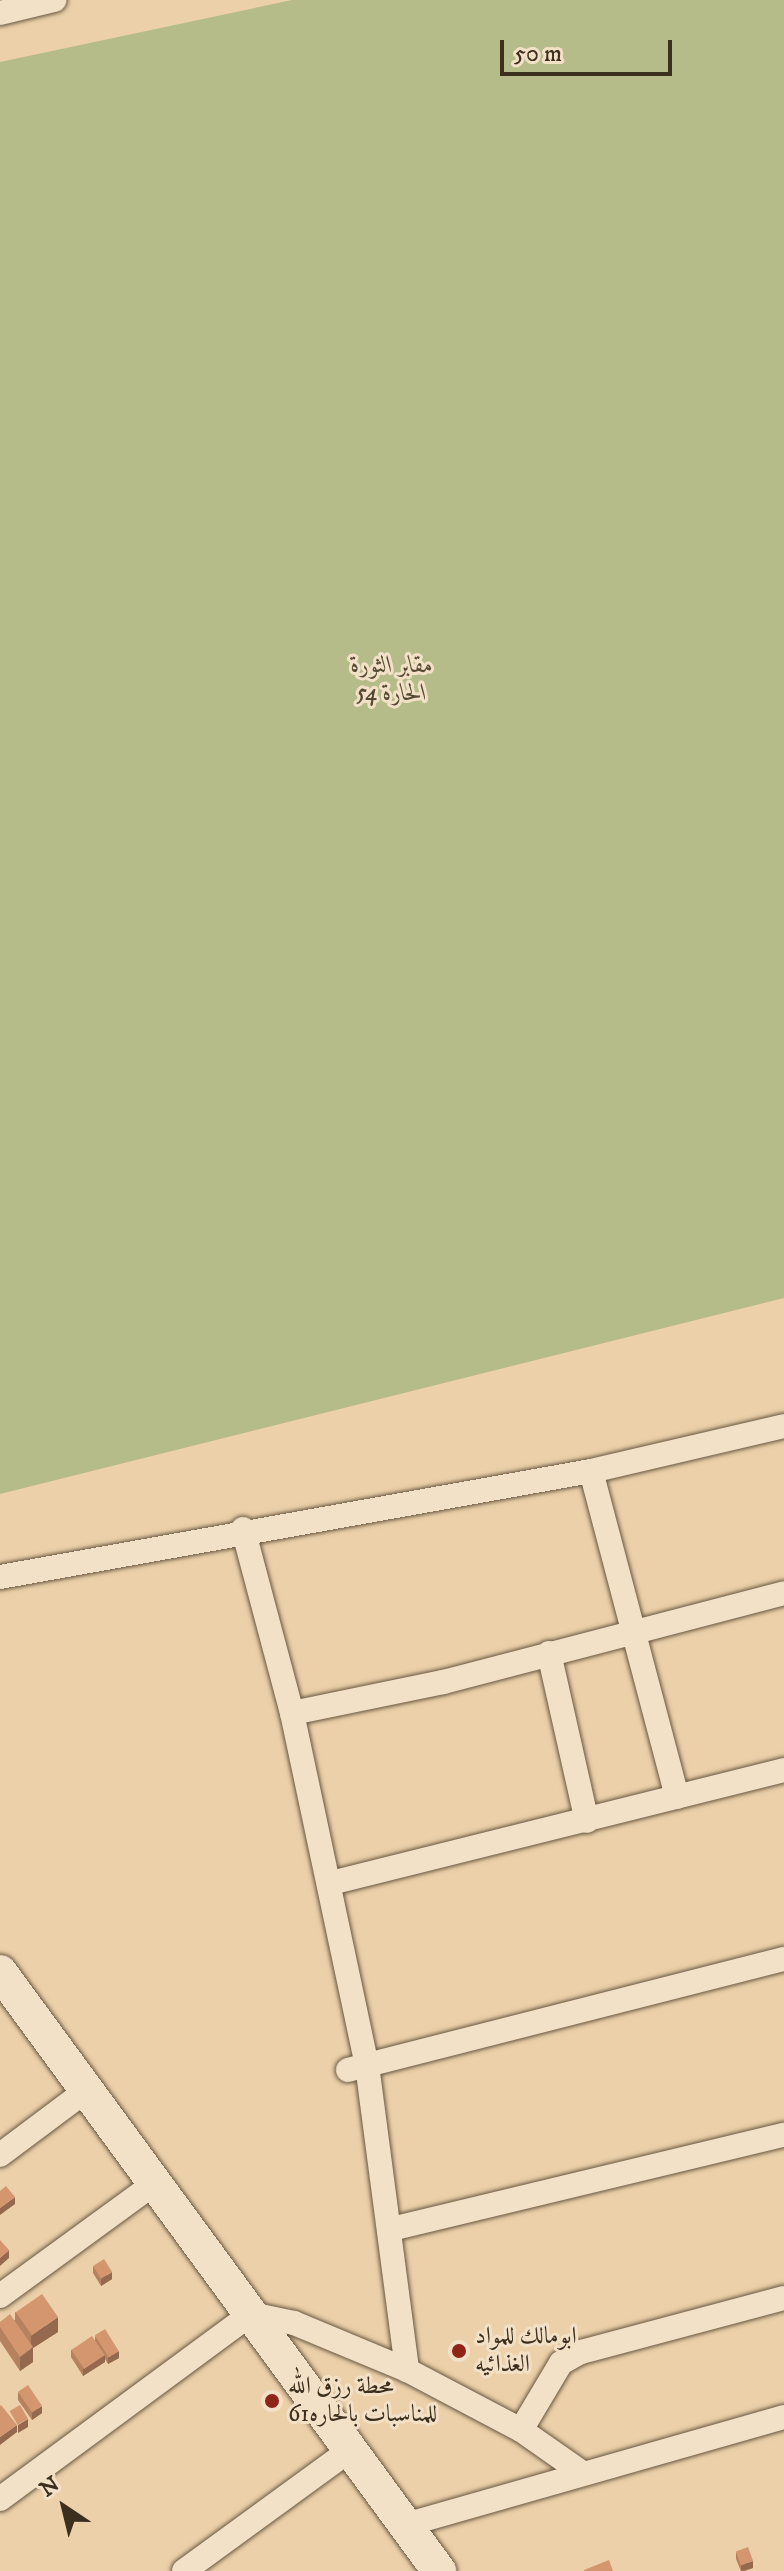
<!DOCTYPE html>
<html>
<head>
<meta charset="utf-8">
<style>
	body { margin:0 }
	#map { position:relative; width:784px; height:2571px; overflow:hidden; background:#ebd0a9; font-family:"IM FELL DW Pica",Amiri,serif }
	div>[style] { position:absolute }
	.green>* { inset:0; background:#b5bc8a }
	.roads { filter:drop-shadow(0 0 2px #685741) drop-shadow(0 0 2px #685741) }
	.minor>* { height:24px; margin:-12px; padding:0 12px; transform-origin:12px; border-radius:12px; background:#f2e0c7 }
	.secondary>* { height:34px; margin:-17px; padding:0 17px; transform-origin:17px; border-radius:17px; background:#f2e0c7 }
	.wall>* { inset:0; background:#b6815f }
	.shaded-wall>* { inset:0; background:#94694d }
	.building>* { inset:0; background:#d4966e; transform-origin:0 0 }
	.dots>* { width:22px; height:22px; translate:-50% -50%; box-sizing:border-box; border:4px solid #f2e0c7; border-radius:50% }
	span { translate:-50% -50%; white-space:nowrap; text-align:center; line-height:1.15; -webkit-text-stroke:6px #f2e0c7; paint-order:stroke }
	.park-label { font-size:24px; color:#554b34; font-style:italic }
	.poi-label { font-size:24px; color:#3d2f1e }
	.left { translate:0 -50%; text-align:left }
	.north { position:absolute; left:24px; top:2467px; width:80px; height:80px; -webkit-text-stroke:6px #f2e0c7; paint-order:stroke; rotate:325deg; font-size:22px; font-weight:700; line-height:32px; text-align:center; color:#3d2f1e }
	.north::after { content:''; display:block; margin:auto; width:28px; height:36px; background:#3d2f1e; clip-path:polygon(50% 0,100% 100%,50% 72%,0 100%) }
	.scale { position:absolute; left:500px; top:40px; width:172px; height:36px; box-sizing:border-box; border:4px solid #3d2f1e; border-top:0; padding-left:10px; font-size:24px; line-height:28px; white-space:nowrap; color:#3d2f1e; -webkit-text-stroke:6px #f2e0c7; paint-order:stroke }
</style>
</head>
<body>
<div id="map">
	<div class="green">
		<div style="clip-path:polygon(292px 0,784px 0,784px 1298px,0 1494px,0 62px)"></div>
	</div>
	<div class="roads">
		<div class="minor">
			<div style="left:0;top:13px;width:56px;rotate:-13.5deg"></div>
			<div style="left:591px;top:1471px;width:337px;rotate:75.2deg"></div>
			<div style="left:243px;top:1529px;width:190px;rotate:75.1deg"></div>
			<div style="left:292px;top:1713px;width:360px;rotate:78deg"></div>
			<div style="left:367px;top:2065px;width:308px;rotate:82.5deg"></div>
			<div style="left:0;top:1577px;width:600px;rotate:-10.17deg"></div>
			<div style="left:591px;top:1471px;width:198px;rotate:-13.1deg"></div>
			<div style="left:549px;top:1653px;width:172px;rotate:77.3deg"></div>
			<div style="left:292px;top:1713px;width:154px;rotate:-11.6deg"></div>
			<div style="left:443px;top:1682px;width:352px;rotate:-14.6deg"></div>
			<div style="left:331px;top:1883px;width:467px;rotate:-14deg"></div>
			<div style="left:348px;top:2070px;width:450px;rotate:-14.3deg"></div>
			<div style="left:0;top:2155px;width:109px;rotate:-36.8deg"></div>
			<div style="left:391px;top:2229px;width:404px;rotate:-13.5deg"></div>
			<div style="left:0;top:2296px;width:192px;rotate:-36.1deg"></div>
			<div style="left:521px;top:2430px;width:78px;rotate:-59.2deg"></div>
			<div style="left:561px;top:2363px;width:23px;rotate:-29deg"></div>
			<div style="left:581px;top:2352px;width:210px;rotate:-14.9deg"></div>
			<div style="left:0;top:2499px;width:312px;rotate:-36.4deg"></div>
			<div style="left:251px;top:2314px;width:44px;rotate:11.8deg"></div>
			<div style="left:294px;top:2323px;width:122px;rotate:22.6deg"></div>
			<div style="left:407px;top:2370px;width:129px;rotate:27.8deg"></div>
			<div style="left:521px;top:2430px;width:73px;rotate:35deg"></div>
			<div style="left:405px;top:2525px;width:394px;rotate:-15.9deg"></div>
			<div style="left:184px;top:2571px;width:205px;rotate:-36.1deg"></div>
		</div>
		<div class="secondary">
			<div style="left:0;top:1972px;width:743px;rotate:53.76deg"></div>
		</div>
	</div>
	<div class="wall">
		<div style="clip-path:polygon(93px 2266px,112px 2279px,101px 2286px,93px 2273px)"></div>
		<div style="clip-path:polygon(15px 2312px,58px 2332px,33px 2348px,33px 2362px,20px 2371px,0 2341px,0 2322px,15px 2320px)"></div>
		<div style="clip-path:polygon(95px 2336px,119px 2358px,108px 2364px,105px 2359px,105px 2362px,83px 2376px,71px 2357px,71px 2350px,95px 2340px)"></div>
		<div style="clip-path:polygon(18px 2392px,42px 2413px,32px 2420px,18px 2400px)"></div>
		<div style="clip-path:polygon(736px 2552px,753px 2568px,745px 2571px,741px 2571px,736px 2559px)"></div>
	</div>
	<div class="shaded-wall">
		<div style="clip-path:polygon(15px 2197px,15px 2204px,0 2215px,0 2208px)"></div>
		<div style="clip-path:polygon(9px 2250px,9px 2258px,0 2266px,0 2258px)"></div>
		<div style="clip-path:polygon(112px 2272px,112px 2279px,101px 2286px,101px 2279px)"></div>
		<div style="clip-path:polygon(58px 2317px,58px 2332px,33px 2348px,33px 2362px,20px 2371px,20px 2357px,31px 2349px,31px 2336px)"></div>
		<div style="clip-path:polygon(119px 2351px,119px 2358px,108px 2364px,108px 2357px)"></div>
		<div style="clip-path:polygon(105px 2355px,105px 2362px,83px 2376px,83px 2369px)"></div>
		<div style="clip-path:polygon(42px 2406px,42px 2413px,32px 2420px,32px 2412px)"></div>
		<div style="clip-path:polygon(28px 2419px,28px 2427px,18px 2433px,18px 2425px)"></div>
		<div style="clip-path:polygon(17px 2425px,17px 2432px,0 2445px,0 2437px)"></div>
		<div style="clip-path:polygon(753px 2561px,753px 2568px,741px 2571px,741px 2565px)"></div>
	</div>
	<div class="building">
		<div style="clip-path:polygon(6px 2186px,15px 2197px,0 2208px,0 2191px)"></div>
		<div style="clip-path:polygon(0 2240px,9px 2250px,0 2258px)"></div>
		<div style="left:104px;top:2259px;width:15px;height:13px;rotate:58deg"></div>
		<div style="left:42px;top:2294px;width:28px;height:32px;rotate:55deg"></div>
		<div style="clip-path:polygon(10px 2314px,33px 2347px,20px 2357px,0 2327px,0 2322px)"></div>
		<div style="left:105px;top:2329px;width:26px;height:12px;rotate:58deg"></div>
		<div style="left:92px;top:2336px;width:23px;height:25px;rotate:56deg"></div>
		<div style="left:28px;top:2385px;width:25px;height:12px;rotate:56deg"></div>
		<div style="clip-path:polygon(1px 2405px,17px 2425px,0 2437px,0 2406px)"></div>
		<div style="left:20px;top:2405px;width:16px;height:12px;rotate:60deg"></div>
		<div style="left:748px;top:2547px;width:15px;height:13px;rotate:70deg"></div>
		<div style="clip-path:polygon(609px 2560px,613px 2571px,584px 2571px,584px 2570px)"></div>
	</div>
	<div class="dots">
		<div style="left:459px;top:2351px;background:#8f2418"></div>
		<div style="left:272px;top:2401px;background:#8f2418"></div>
	</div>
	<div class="park-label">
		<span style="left:392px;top:680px">مقابر الثورة<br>الحارة 54</span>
	</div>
	<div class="poi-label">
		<span class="left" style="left:475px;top:2351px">ابومالك للمواد<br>الغذائيه</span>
		<span class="left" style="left:288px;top:2401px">محطة رزق الله<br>للمناسبات بالحاره61</span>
	</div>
	<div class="north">N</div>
	<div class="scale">50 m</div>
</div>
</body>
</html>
